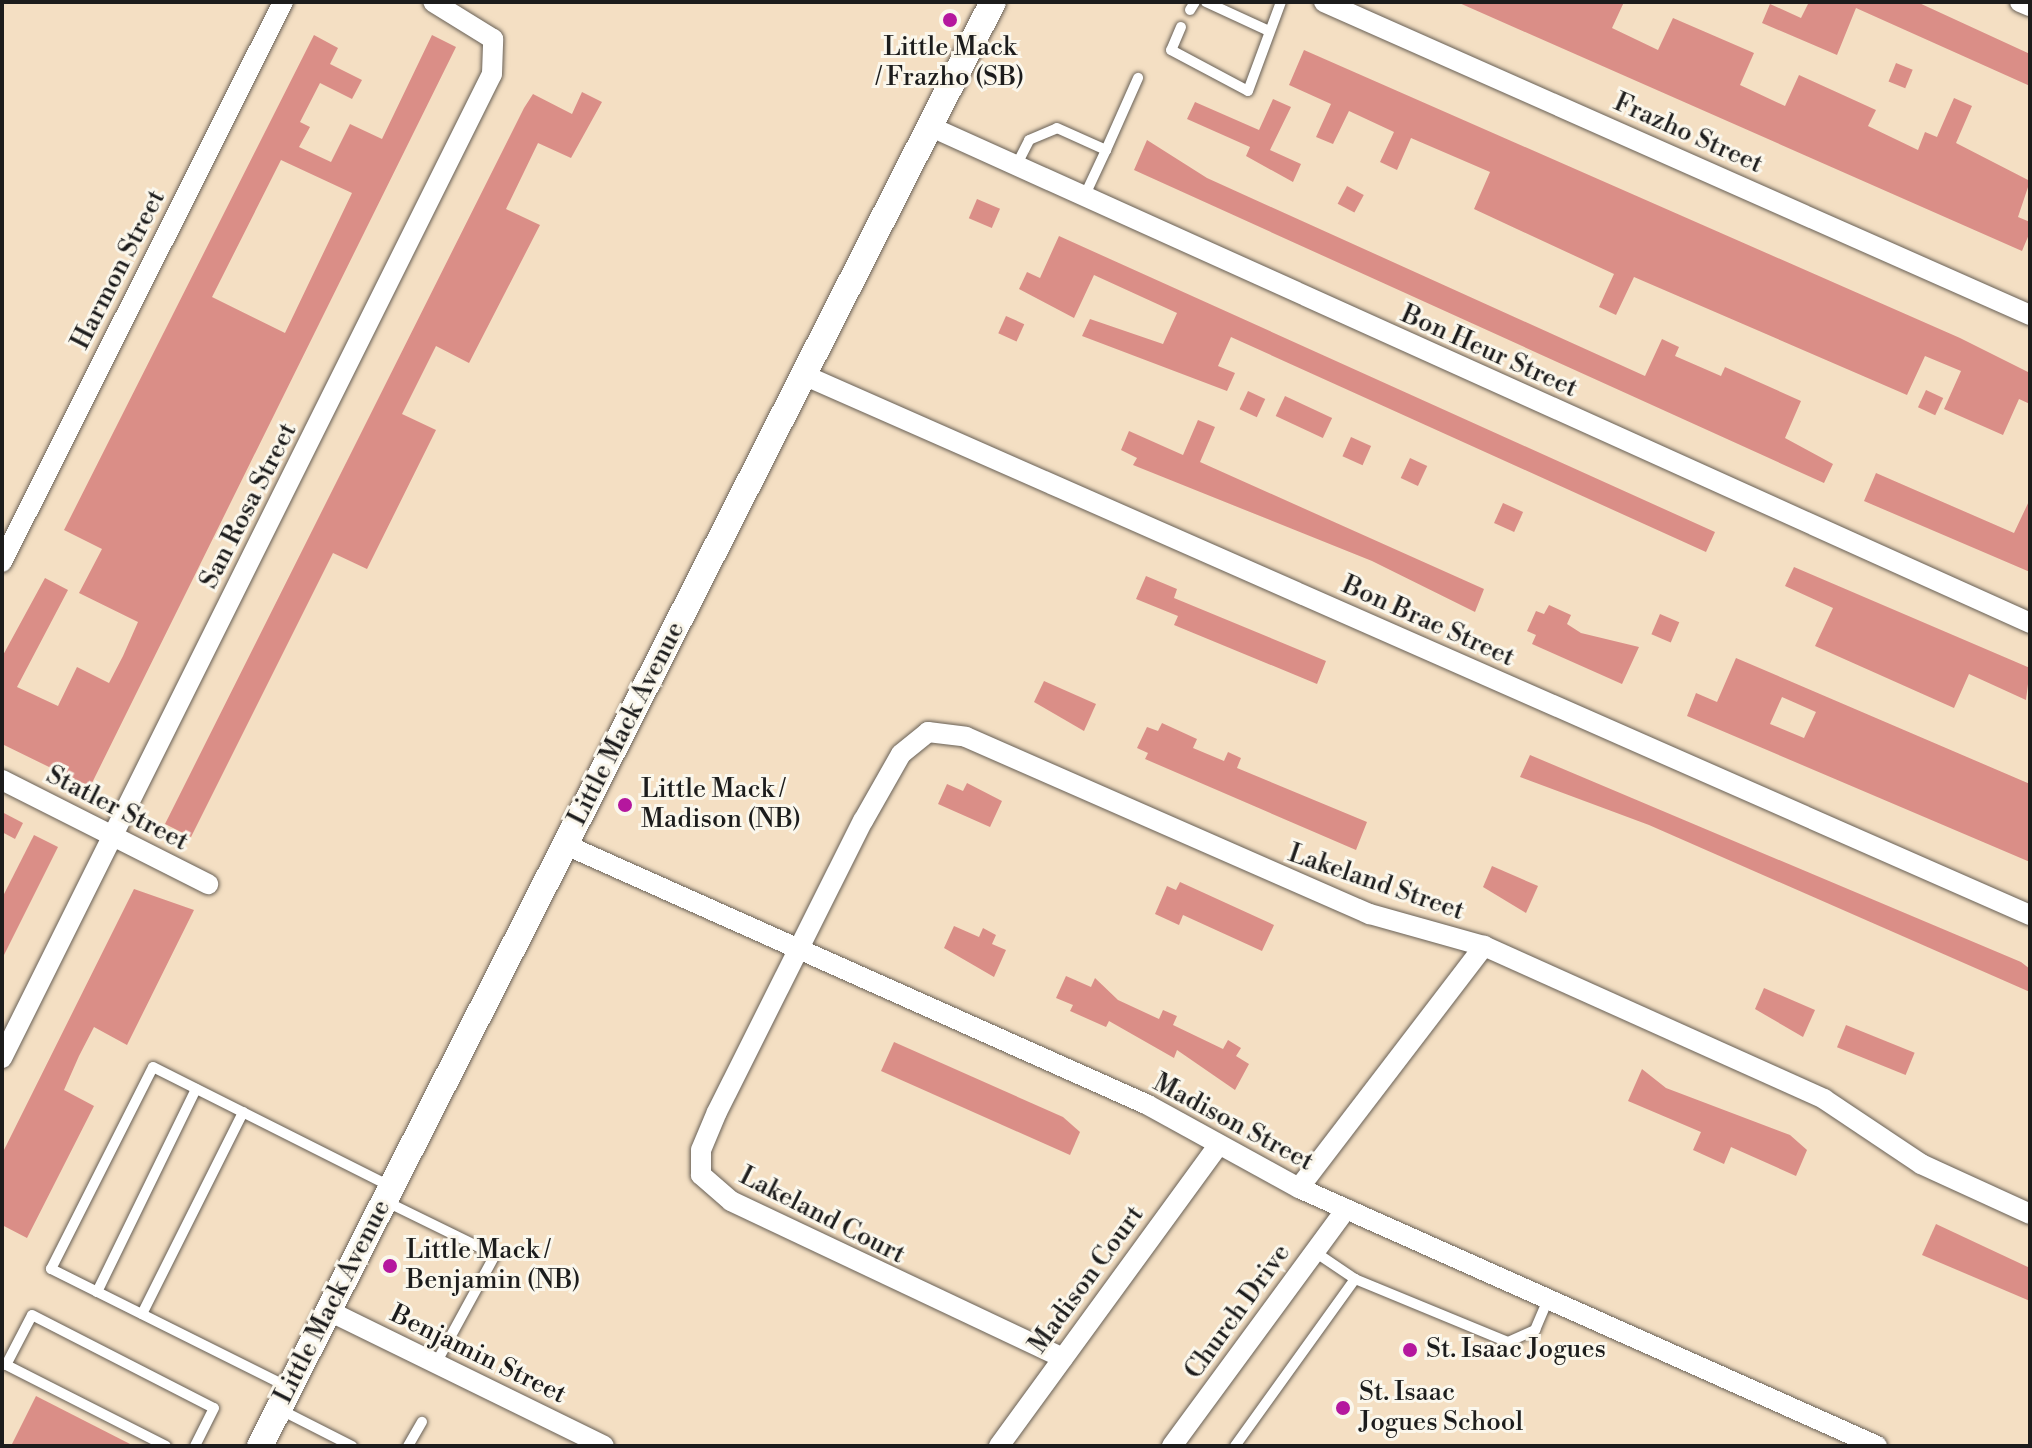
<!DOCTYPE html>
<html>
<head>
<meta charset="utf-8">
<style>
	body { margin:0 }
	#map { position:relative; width:2032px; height:1448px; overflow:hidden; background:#f4dfc3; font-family:"Libre Bodoni",serif }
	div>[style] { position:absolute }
	.building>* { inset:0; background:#da8e87; transform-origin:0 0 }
	.roads { filter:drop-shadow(0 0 2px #686056) drop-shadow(0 0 2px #686056) }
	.lane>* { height:10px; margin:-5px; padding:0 5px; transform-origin:5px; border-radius:5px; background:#fff }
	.street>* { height:20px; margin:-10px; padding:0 10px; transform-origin:10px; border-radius:10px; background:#fff }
	.secondary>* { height:26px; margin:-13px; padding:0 13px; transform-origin:13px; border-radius:13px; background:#fff }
	.dots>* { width:22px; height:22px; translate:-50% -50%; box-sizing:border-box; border:4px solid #fbf7ec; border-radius:50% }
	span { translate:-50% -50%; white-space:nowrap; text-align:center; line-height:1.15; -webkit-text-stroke:6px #fbf7ec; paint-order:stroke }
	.poi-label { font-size:26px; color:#1c1c1c }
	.left { translate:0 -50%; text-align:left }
	.street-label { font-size:26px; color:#1c1c1c }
	.frame { position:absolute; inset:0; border:4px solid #1c1c1c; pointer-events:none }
</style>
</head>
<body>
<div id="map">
	<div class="building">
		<div style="clip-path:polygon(1457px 2px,1624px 2px,1612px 28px,1658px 50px,1673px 18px,1754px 53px,1740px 85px,1785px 106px,1799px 75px,1876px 110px,1868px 126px,1918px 150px,1925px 132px,1937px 137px,1954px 98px,1972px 106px,1956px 143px,2030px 181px,2018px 217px,2030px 222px,2030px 232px,2022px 251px)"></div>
		<div style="clip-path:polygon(1809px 2px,1917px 2px,2030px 54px,2030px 86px,1856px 8px,1837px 55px,1762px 23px,1770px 4px,1801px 18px)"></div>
		<div style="clip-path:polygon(evenodd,314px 35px,338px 48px,330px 64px,362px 80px,352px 99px,320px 83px,300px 122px,310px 127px,299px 147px,331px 162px,350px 124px,382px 139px,432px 35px,456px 47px,90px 787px,2px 744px,2px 657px,45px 578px,68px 590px,17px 687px,58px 706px,77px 667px,109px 683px,123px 656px,138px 622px,79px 593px,102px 549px,64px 530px,314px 35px,281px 160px,352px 193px,285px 333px,212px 297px,281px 160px)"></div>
		<div style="clip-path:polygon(1304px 50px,1960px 338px,2030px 373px,2030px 404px,2019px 399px,2003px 435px,1944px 409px,1961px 371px,1925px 356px,1907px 395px,1634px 277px,1616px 315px,1599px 307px,1614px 274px,1474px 209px,1490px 172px,1411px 138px,1397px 170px,1380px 162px,1394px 132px,1349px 111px,1333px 144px,1316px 137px,1331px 104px,1289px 85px)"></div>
		<div style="left:1896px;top:63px;width:18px;height:20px;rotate:22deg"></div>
		<div style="clip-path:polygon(582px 92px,602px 102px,571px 158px,538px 143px,506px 209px,540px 225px,469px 363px,436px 346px,402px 414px,436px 430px,367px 569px,333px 553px,191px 837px,165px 824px,524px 108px,533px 94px,572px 114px)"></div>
		<div style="clip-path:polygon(1273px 99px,1291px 107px,1270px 150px,1301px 164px,1293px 182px,1246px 156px,1250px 147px,1187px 119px,1195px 102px,1259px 130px)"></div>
		<div style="clip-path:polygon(1147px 140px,1207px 178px,1645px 376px,1662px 339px,1679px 347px,1675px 356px,1721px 376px,1725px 367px,1801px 401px,1785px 438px,1833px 464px,1824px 483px,1134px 170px)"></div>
		<div style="left:1347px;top:186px;width:19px;height:20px;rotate:28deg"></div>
		<div style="left:977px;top:199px;width:25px;height:21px;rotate:23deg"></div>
		<div style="clip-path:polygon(1059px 236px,1715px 532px,1706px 552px,1231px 337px,1218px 366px,1235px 373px,1227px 391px,1082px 336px,1090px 319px,1163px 344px,1177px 313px,1094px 275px,1074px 318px,1019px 289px,1027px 272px,1040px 278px)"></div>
		<div style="left:1006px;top:316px;width:20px;height:19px;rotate:24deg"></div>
		<div style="left:1926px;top:390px;width:19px;height:19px;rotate:25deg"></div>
		<div style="left:1248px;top:391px;width:19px;height:20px;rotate:25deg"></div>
		<div style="left:1285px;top:396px;width:52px;height:22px;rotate:25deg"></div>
		<div style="clip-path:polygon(1198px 420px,1215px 427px,1200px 462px,1484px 589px,1475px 612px,1372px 561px,1133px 465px,1137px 458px,1121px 450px,1129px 431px,1183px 455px)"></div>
		<div style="left:1351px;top:437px;width:22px;height:21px;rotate:24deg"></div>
		<div style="left:1410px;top:458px;width:19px;height:22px;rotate:25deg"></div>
		<div style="clip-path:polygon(1876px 473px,2014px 533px,2030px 499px,2030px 572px,1864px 501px)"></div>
		<div style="left:1503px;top:503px;width:22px;height:22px;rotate:24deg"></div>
		<div style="clip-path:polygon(1794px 567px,2030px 668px,2026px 700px,1969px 674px,1954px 708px,1815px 646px,1833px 608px,1785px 586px)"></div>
		<div style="clip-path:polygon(1146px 576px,1177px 589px,1174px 598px,1326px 661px,1317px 684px,1174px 625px,1178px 616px,1136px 599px)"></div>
		<div style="clip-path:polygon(1549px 605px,1571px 615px,1567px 624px,1581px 633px,1639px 647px,1622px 684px,1532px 644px,1536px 635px,1527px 631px,1536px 611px,1544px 614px)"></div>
		<div style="left:1660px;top:614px;width:21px;height:22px;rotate:23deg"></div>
		<div style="clip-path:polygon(evenodd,1736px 658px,2030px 784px,2030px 862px,1687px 716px,1696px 693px,1717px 702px,1736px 658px,1782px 697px,1816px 712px,1804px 738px,1770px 724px,1782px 697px)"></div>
		<div style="clip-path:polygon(1044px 681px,1096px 704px,1084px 731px,1034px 702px)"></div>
		<div style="clip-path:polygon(1162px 723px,1197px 739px,1193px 748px,1224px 761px,1228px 752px,1241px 758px,1237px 768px,1367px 822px,1356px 850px,1145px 759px,1148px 753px,1137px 748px,1147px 727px,1158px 731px)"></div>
		<div style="clip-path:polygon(1530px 755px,2021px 962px,2030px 969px,2030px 992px,1649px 825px,1520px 777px)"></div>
		<div style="clip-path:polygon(967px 783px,1002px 801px,990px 827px,938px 804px,947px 784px,963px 791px)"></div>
		<div style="clip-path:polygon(2px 812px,23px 823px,15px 839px,2px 832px)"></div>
		<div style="clip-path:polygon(34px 835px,58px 847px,2px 959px,2px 898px)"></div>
		<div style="clip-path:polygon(1492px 866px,1538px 886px,1526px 913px,1483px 887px)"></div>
		<div style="clip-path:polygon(1180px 882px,1274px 925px,1262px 951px,1183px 915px,1179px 925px,1155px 914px,1167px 886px,1176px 890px)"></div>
		<div style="clip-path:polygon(134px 889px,194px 910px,127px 1045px,94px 1027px,79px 1056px,64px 1090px,94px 1106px,27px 1238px,2px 1225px,2px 1154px)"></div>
		<div style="clip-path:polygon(954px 926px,979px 937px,983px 928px,996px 935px,992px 944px,1006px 950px,994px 977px,944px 948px)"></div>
		<div style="clip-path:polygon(1066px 976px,1091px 987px,1095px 978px,1118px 1000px,1159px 1019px,1163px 1010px,1177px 1016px,1173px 1025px,1223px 1049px,1228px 1040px,1241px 1048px,1236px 1056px,1249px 1064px,1235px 1090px,1177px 1050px,1174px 1058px,1109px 1021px,1106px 1027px,1070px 1011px,1073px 1005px,1056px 998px)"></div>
		<div style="clip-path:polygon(1764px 988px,1815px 1010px,1803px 1037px,1755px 1009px)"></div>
		<div style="left:1846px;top:1025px;width:74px;height:24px;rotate:22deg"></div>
		<div style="clip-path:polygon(894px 1042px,1063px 1117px,1080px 1132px,1070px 1155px,881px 1071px)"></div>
		<div style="clip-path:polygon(1642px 1069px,1666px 1088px,1790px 1135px,1807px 1150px,1796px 1176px,1731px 1147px,1724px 1164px,1693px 1150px,1701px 1132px,1628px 1101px)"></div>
		<div style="clip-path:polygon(1936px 1224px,2030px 1268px,2030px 1301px,1922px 1255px)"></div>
		<div style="clip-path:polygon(36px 1396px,134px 1446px,11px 1446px)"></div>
	</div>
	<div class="roads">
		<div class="lane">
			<div style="left:1206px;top:2px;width:69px;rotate:24.7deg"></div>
			<div style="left:1190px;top:10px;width:9px;rotate:-58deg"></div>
			<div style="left:1181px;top:27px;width:25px;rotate:113deg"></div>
			<div style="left:1171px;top:50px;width:87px;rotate:28deg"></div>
			<div style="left:1248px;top:91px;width:95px;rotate:-69.7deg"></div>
			<div style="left:1106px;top:150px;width:79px;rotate:-66deg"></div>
			<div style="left:1015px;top:168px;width:31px;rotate:-63deg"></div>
			<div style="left:1029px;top:140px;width:30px;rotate:-23deg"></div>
			<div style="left:1057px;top:128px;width:54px;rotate:24.2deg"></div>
			<div style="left:1106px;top:150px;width:52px;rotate:115.1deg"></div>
			<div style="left:387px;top:1202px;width:120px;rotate:26.1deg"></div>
			<div style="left:495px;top:1255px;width:123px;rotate:118.6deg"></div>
			<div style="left:1315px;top:1252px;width:48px;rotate:34deg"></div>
			<div style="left:97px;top:1292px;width:226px;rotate:-64deg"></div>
			<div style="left:142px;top:1314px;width:226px;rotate:-63.4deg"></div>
			<div style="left:288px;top:1387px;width:265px;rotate:-153.5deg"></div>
			<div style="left:51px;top:1269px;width:226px;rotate:-63.2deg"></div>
			<div style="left:153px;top:1067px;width:265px;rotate:26.7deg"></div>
			<div style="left:281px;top:1410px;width:80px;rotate:26.9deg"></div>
			<div style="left:166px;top:1446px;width:179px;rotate:-153.1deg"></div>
			<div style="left:6px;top:1365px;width:56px;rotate:-62.5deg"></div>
			<div style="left:32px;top:1315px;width:204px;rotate:27.1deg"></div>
			<div style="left:214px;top:1408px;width:42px;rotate:116.6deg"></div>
			<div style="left:408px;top:1446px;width:28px;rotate:-60deg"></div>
			<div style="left:1235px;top:1446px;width:206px;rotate:-54.3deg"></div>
			<div style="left:1355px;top:1279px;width:165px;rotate:22.4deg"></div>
			<div style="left:1508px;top:1342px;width:30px;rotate:-24deg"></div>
			<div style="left:1535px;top:1330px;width:33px;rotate:-67deg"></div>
		</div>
		<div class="street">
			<div style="left:1324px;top:2px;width:772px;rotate:23.91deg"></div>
			<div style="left:2020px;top:2px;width:11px;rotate:22deg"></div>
			<div style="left:929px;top:126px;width:1208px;rotate:24.29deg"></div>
			<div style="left:806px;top:376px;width:1337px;rotate:23.77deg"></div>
			<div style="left:2px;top:562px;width:627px;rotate:-63.35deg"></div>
			<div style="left:2px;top:780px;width:231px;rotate:26.8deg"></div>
			<div style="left:566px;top:845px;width:637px;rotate:24.07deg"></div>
			<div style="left:1148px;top:1105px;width:172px;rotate:28.8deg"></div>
			<div style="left:1299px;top:1188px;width:633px;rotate:24.05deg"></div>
			<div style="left:2px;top:1058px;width:1099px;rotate:-63.53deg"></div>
			<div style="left:492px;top:74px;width:35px;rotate:-88deg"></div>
			<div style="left:493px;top:39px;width:70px;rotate:-148.3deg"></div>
			<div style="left:1299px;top:1188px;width:305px;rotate:-52.6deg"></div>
			<div style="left:329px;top:1311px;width:306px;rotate:26.1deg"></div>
			<div style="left:1063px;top:1358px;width:367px;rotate:-154.7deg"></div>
			<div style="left:731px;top:1201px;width:40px;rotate:-139deg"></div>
			<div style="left:701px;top:1175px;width:25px;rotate:-90deg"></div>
			<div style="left:701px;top:1150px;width:41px;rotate:-67.2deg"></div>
			<div style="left:717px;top:1112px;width:326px;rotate:-63.4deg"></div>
			<div style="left:863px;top:821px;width:77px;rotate:-60.4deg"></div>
			<div style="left:901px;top:754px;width:35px;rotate:-39deg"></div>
			<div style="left:928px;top:732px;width:38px;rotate:7deg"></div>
			<div style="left:966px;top:737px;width:441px;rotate:23.7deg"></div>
			<div style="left:1370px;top:914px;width:118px;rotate:15.7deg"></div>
			<div style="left:1484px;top:946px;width:373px;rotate:24.2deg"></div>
			<div style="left:1824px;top:1099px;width:117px;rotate:33.8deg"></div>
			<div style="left:1921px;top:1164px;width:120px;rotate:24.6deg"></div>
			<div style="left:999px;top:1446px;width:371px;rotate:-53.9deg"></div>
			<div style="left:1172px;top:1446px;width:294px;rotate:-53.7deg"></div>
		</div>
		<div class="secondary">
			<div style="left:260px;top:1446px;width:1619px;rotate:-63.09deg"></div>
		</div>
	</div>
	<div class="dots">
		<div style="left:950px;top:20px;background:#b5179e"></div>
		<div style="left:625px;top:805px;background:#b5179e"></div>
		<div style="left:390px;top:1266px;background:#b5179e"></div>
		<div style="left:1410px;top:1350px;background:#b5179e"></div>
		<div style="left:1343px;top:1408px;background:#b5179e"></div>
	</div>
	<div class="poi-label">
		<span style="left:950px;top:63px">Little Mack<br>/ Frazho (SB)</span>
		<span class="left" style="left:641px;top:805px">Little Mack /<br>Madison (NB)</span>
		<span class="left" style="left:406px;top:1266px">Little Mack /<br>Benjamin (NB)</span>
		<span class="left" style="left:1426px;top:1350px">St. Isaac Jogues</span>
		<span class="left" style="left:1359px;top:1408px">St. Isaac<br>Jogues School</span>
	</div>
	<div class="street-label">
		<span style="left:1688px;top:134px;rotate:24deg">Frazho Street</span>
		<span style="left:119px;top:270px;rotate:-63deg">Harmon Street</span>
		<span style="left:1489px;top:352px;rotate:24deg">Bon Heur Street</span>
		<span style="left:249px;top:506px;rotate:-63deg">San Rosa Street</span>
		<span style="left:1428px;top:622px;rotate:24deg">Bon Brae Street</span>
		<span style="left:627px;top:724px;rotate:-63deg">Little Mack Avenue</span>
		<span style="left:117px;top:809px;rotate:27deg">Statler Street</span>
		<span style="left:1376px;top:883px;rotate:19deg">Lakeland Street</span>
		<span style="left:1233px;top:1123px;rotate:28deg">Madison Street</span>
		<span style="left:822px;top:1216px;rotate:27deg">Lakeland Court</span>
		<span style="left:1087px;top:1280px;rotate:-54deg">Madison Court</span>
		<span style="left:333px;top:1302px;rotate:-63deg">Little Mack Avenue</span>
		<span style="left:1238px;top:1312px;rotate:-54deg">Church Drive</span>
		<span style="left:478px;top:1355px;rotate:26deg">Benjamin Street</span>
	</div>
	<div class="frame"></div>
</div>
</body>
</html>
